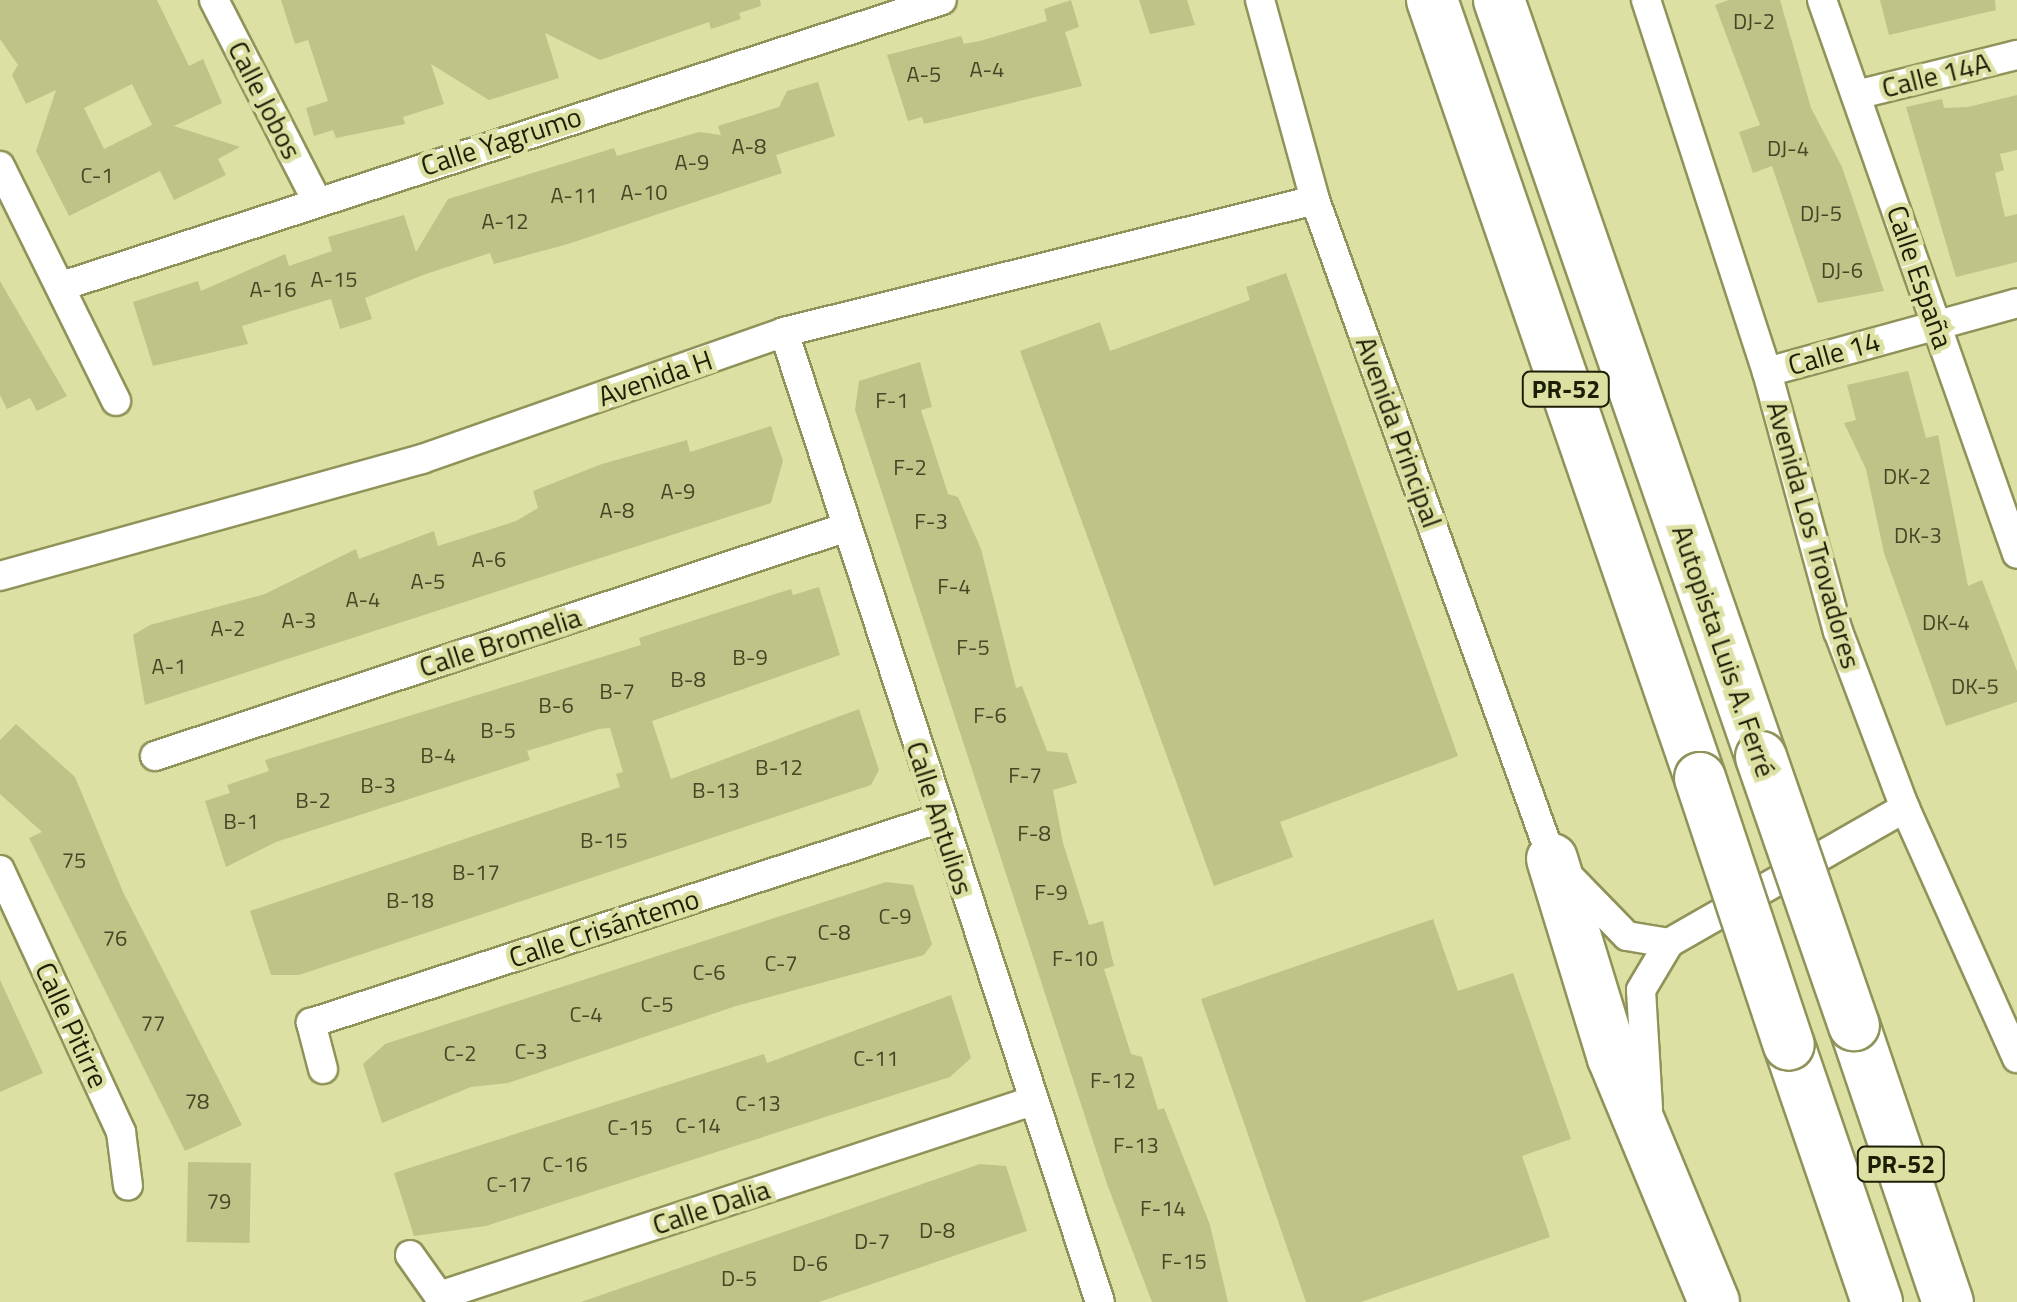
<!DOCTYPE html>
<meta charset="utf-8">
<style>
body{margin:0}
#map{position:relative;width:2017px;height:1302px;overflow:hidden;background:#dce0a2;font-family:"Titillium Web",sans-serif}
div>[style]{position:absolute}
.building>*{inset:0;background:#bfc387;transform-origin:0 0}
.roads{filter:drop-shadow(2px 0 #909359) drop-shadow(-2px 0 #909359) drop-shadow(0 2px #909359) drop-shadow(0 -2px #909359)}
.minor>*{height:28px;margin:-14px;padding:0 14px;transform-origin:14px;border-radius:14px;background:#fff}
.motorway>*{height:50px;margin:-25px;padding:0 25px;transform-origin:25px;border-radius:25px;background:#fff}
.bridges{filter:drop-shadow(2px 0 #909359) drop-shadow(-2px 0 #909359) drop-shadow(0 2px #909359) drop-shadow(0 -2px #909359)}
.motorway-bridge>*{height:50px;margin:-25px;padding:0 25px;transform-origin:25px;border-radius:25px;background:#fff}
span{translate:-50% -50%;white-space:nowrap;text-align:center;line-height:1.15;-webkit-text-stroke:9px #dce0a2;paint-order:stroke}
.number-label{font-size:22px;color:#464726}
.number-label span{-webkit-text-stroke-width:0}
.shield-label span{padding:2px 8px;background:#dce0a2;border:2px solid;border-radius:8px;-webkit-text-stroke-width:0}
.shield-label{font-size:25px;color:#1d1e06;font-weight:700}
.street-label{font-size:28px;color:#1d1e06}
</style>
<div id="map">
<div class="building">
<i style="clip-path:polygon(evenodd,0 0,157px 0,189px 66px,203px 59px,222px 103px,174px 126px,240px 147px,218px 159px,226px 175px,174px 200px,160px 171px,69px 216px,36px 151px,56px 90px,26px 104px,12px 75px,18px 65px,0 39px,0 0,132px 84px,152px 125px,104px 149px,84px 108px,132px 84px)"></i>
<i style="clip-path:polygon(281px 0,760px 0,761px 6px,739px 13px,741px 19px,711px 29px,709px 22px,600px 60px,545px 33px,559px 78px,489px 100px,431px 64px,444px 104px,403px 117px,405px 124px,336px 138px,333px 130px,314px 136px,306px 108px,328px 101px,308px 40px,295px 44px)"></i>
<i style="clip-path:polygon(1071px 0,1079px 27px,1065px 32px,1082px 86px,924px 124px,922px 117px,908px 121px,887px 55px,961px 36px,964px 44px,980px 41px,1047px 21px,1044px 9px)"></i>
<i style="clip-path:polygon(1139px 0,1187px 0,1195px 25px,1150px 34px)"></i>
<i style="clip-path:polygon(1729px 0,1780px 0,1811px 108px,1842px 167px,1884px 291px,1818px 303px,1772px 166px,1753px 173px,1739px 132px,1760px 125px,1715px 5px)"></i>
<i style="clip-path:polygon(1880px 0,1995px 0,1996px 10px,1889px 35px)"></i>
<i style="clip-path:polygon(818px 82px,835px 136px,776px 155px,782px 173px,568px 244px,494px 264px,490px 253px,423px 275px,365px 298px,372px 319px,340px 329px,331px 299px,242px 326px,248px 344px,153px 366px,133px 302px,198px 281px,201px 291px,285px 254px,289px 266px,332px 251px,328px 237px,404px 215px,416px 252px,448px 199px,614px 148px,617px 156px,699px 132px,721px 135px,718px 126px,779px 107px,787px 91px)"></i>
<i style="clip-path:polygon(2017px 95px,2017px 150px,2000px 154px,2004px 170px,1995px 173px,2005px 217px,2017px 214px,2017px 262px,1956px 277px,1906px 107px,1942px 99px,1944px 108px,1968px 107px)"></i>
<i style="clip-path:polygon(1286px 273px,1458px 756px,1280px 822px,1293px 857px,1214px 886px,1020px 351px,1100px 322px,1110px 351px,1250px 300px,1246px 287px)"></i>
<i style="clip-path:polygon(0 281px,67px 396px,37px 411px,30px 398px,7px 409px,0 395px)"></i>
<i style="clip-path:polygon(920px 362px,932px 407px,921px 410px,948px 494px,958px 497px,981px 549px,1016px 688px,1022px 686px,1047px 751px,1067px 753px,1077px 783px,1053px 790px,1063px 843px,1089px 925px,1103px 921px,1114px 966px,1104px 969px,1131px 1054px,1142px 1057px,1158px 1110px,1164px 1108px,1210px 1225px,1228px 1302px,1152px 1302px,1107px 1184px,855px 410px,859px 381px)"></i>
<i style="clip-path:polygon(1908px 371px,1926px 438px,1938px 435px,1968px 586px,1982px 580px,2017px 671px,2017px 702px,1946px 726px,1884px 553px,1866px 469px,1844px 423px,1856px 420px,1847px 385px)"></i>
<i style="clip-path:polygon(771px 426px,783px 461px,771px 503px,145px 705px,133px 635px,150px 625px,265px 594px,356px 549px,359px 559px,434px 531px,438px 546px,516px 521px,538px 508px,533px 491px,602px 464px,687px 440px,690px 452px)"></i>
<i style="clip-path:polygon(819px 587px,840px 655px,652px 721px,671px 779px,859px 709px,879px 770px,871px 785px,299px 975px,271px 975px,250px 911px,620px 787px,616px 774px,623px 772px,610px 728px,599px 729px,527px 751px,530px 760px,276px 842px,226px 867px,205px 801px,230px 793px,227px 785px,269px 771px,265px 760px,641px 645px,639px 638px,791px 589px,793px 595px)"></i>
<i style="clip-path:polygon(16px 724px,75px 777px,123px 892px,242px 1125px,185px 1151px,29px 838px,42px 832px,0 794px,0 740px)"></i>
<i style="clip-path:polygon(886px 882px,913px 885px,932px 944px,924px 955px,736px 1006px,508px 1083px,471px 1087px,382px 1123px,363px 1064px,385px 1044px)"></i>
<i style="clip-path:polygon(1433px 919px,1458px 991px,1513px 973px,1571px 1139px,1522px 1156px,1550px 1237px,1361px 1302px,1306px 1302px,1201px 999px)"></i>
<i style="clip-path:polygon(0 980px,43px 1073px,0 1092px)"></i>
<i style="clip-path:polygon(951px 995px,971px 1058px,950px 1077px,486px 1226px,414px 1236px,394px 1173px,764px 1054px,767px 1063px)"></i>
<i style="left:188px;top:1162px;width:63px;height:80px;rotate:1deg"></i>
<i style="clip-path:polygon(980px 1164px,1006px 1166px,1027px 1231px,819px 1302px,581px 1302px)"></i>
</div>
<div class="roads">
<div class="minor">
<i style="left:214px;top:0;width:226px;rotate:62.9deg"></i>
<i style="left:1260px;top:0;width:207px;rotate:74.6deg"></i>
<i style="left:1315px;top:200px;width:700px;rotate:70.22deg"></i>
<i style="left:1552px;top:859px;width:107px;rotate:45.8deg"></i>
<i style="left:1627px;top:936px;width:43px;rotate:9.5deg"></i>
<i style="left:1646px;top:0;width:391px;rotate:72deg"></i>
<i style="left:1767px;top:372px;width:269px;rotate:74.7deg"></i>
<i style="left:1838px;top:631px;width:189px;rotate:69.3deg"></i>
<i style="left:1905px;top:808px;width:274px;rotate:65.9deg"></i>
<i style="left:1822px;top:0;width:587px;rotate:70.61deg"></i>
<i style="left:1856px;top:95px;width:166px;rotate:-14deg"></i>
<i style="left:0;top:166px;width:262px;rotate:63.7deg"></i>
<i style="left:62px;top:286px;width:925px;rotate:-18deg"></i>
<i style="left:784px;top:332px;width:1020px;rotate:71.96deg"></i>
<i style="left:1767px;top:372px;width:259px;rotate:-15.4deg"></i>
<i style="left:0;top:576px;width:438px;rotate:-15.5deg"></i>
<i style="left:422px;top:459px;width:384px;rotate:-19.3deg"></i>
<i style="left:784px;top:332px;width:547px;rotate:-13.96deg"></i>
<i style="left:155px;top:756px;width:726px;rotate:-18.31deg"></i>
<i style="left:0;top:870px;width:289px;rotate:65.2deg"></i>
<i style="left:121px;top:1132px;width:54px;rotate:82.6deg"></i>
<i style="left:323px;top:1069px;width:48px;rotate:-104.6deg"></i>
<i style="left:311px;top:1023px;width:663px;rotate:-18.02deg"></i>
<i style="left:1648px;top:1108px;width:118px;rotate:-93.4deg"></i>
<i style="left:1641px;top:990px;width:55px;rotate:-59.2deg"></i>
<i style="left:1669px;top:943px;width:272px;rotate:-29.8deg"></i>
<i style="left:410px;top:1255px;width:50px;rotate:54.7deg"></i>
<i style="left:439px;top:1296px;width:624px;rotate:-18.2deg"></i>
</div>
<div class="motorway">
<i style="left:1432px;top:0;width:823px;rotate:70.99deg"></i>
<i style="left:1499px;top:0;width:801px;rotate:70.91deg"></i>
<i style="left:1552px;top:859px;width:208px;rotate:73deg"></i>
<i style="left:1613px;top:1058px;width:264px;rotate:67.5deg"></i>
<i style="left:1854px;top:1025px;width:293px;rotate:71.3deg"></i>
<i style="left:1789px;top:1045px;width:272px;rotate:71.1deg"></i>
</div>
</div>
<div class="bridges">
<div class="motorway-bridge">
<i style="left:1761px;top:757px;width:284px;rotate:70.9deg"></i>
<i style="left:1700px;top:778px;width:281px;rotate:71.6deg"></i>
</div>
</div>
<div class="number-label">
<span style="left:1754px;top:22px">DJ-2</span>
<span style="left:987px;top:70px">A-4</span>
<span style="left:924px;top:75px">A-5</span>
<span style="left:749px;top:147px">A-8</span>
<span style="left:1788px;top:149px">DJ-4</span>
<span style="left:692px;top:163px">A-9</span>
<span style="left:97px;top:176px">C-1</span>
<span style="left:644px;top:193px">A-10</span>
<span style="left:574px;top:196px">A-11</span>
<span style="left:1821px;top:214px">DJ-5</span>
<span style="left:505px;top:222px">A-12</span>
<span style="left:1842px;top:271px">DJ-6</span>
<span style="left:334px;top:280px">A-15</span>
<span style="left:273px;top:290px">A-16</span>
<span style="left:892px;top:401px">F-1</span>
<span style="left:910px;top:468px">F-2</span>
<span style="left:1907px;top:477px">DK-2</span>
<span style="left:678px;top:492px">A-9</span>
<span style="left:617px;top:511px">A-8</span>
<span style="left:931px;top:522px">F-3</span>
<span style="left:1918px;top:536px">DK-3</span>
<span style="left:489px;top:560px">A-6</span>
<span style="left:428px;top:582px">A-5</span>
<span style="left:954px;top:587px">F-4</span>
<span style="left:363px;top:600px">A-4</span>
<span style="left:299px;top:621px">A-3</span>
<span style="left:1946px;top:623px">DK-4</span>
<span style="left:228px;top:629px">A-2</span>
<span style="left:973px;top:648px">F-5</span>
<span style="left:750px;top:658px">B-9</span>
<span style="left:169px;top:667px">A-1</span>
<span style="left:688px;top:680px">B-8</span>
<span style="left:1975px;top:687px">DK-5</span>
<span style="left:617px;top:692px">B-7</span>
<span style="left:556px;top:706px">B-6</span>
<span style="left:990px;top:716px">F-6</span>
<span style="left:498px;top:731px">B-5</span>
<span style="left:438px;top:756px">B-4</span>
<span style="left:779px;top:768px">B-12</span>
<span style="left:1025px;top:776px">F-7</span>
<span style="left:378px;top:786px">B-3</span>
<span style="left:716px;top:791px">B-13</span>
<span style="left:313px;top:801px">B-2</span>
<span style="left:241px;top:822px">B-1</span>
<span style="left:1034px;top:834px">F-8</span>
<span style="left:604px;top:841px">B-15</span>
<span style="left:74px;top:861px">75</span>
<span style="left:476px;top:873px">B-17</span>
<span style="left:1051px;top:893px">F-9</span>
<span style="left:410px;top:901px">B-18</span>
<span style="left:895px;top:917px">C-9</span>
<span style="left:834px;top:933px">C-8</span>
<span style="left:115px;top:939px">76</span>
<span style="left:1075px;top:959px">F-10</span>
<span style="left:781px;top:964px">C-7</span>
<span style="left:709px;top:973px">C-6</span>
<span style="left:657px;top:1005px">C-5</span>
<span style="left:586px;top:1015px">C-4</span>
<span style="left:153px;top:1024px">77</span>
<span style="left:531px;top:1052px">C-3</span>
<span style="left:460px;top:1054px">C-2</span>
<span style="left:876px;top:1059px">C-11</span>
<span style="left:1113px;top:1081px">F-12</span>
<span style="left:197px;top:1102px">78</span>
<span style="left:758px;top:1104px">C-13</span>
<span style="left:698px;top:1126px">C-14</span>
<span style="left:630px;top:1128px">C-15</span>
<span style="left:1136px;top:1146px">F-13</span>
<span style="left:565px;top:1165px">C-16</span>
<span style="left:509px;top:1185px">C-17</span>
<span style="left:219px;top:1202px">79</span>
<span style="left:1163px;top:1209px">F-14</span>
<span style="left:937px;top:1231px">D-8</span>
<span style="left:872px;top:1242px">D-7</span>
<span style="left:1184px;top:1262px">F-15</span>
<span style="left:810px;top:1264px">D-6</span>
<span style="left:739px;top:1279px">D-5</span>
</div>
<div class="shield-label">
<span style="left:1566px;top:389px">PR-52</span>
<span style="left:1901px;top:1164px">PR-52</span>
</div>
<div class="street-label">
<span style="left:1936px;top:75px;rotate:-14deg">Calle 14A</span>
<span style="left:265px;top:100px;rotate:63deg">Calle Jobos</span>
<span style="left:501px;top:141px;rotate:-18deg">Calle Yagrumo</span>
<span style="left:1920px;top:277px;rotate:71deg">Calle España</span>
<span style="left:1834px;top:353px;rotate:-16deg">Calle 14</span>
<span style="left:655px;top:378px;rotate:-19deg">Avenida H</span>
<span style="left:1399px;top:432px;rotate:70deg">Avenida Principal</span>
<span style="left:1814px;top:535px;rotate:74deg">Avenida Los Trovadores</span>
<span style="left:500px;top:642px;rotate:-18deg">Calle Bromelia</span>
<span style="left:1724px;top:651px;rotate:71deg">Autopista Luis A. Ferré</span>
<span style="left:940px;top:818px;rotate:72deg">Calle Antulios</span>
<span style="left:604px;top:928px;rotate:-18deg">Calle Crisántemo</span>
<span style="left:72px;top:1025px;rotate:65deg">Calle Pitirre</span>
<span style="left:711px;top:1207px;rotate:-18deg">Calle Dalia</span>
</div>
</div>
